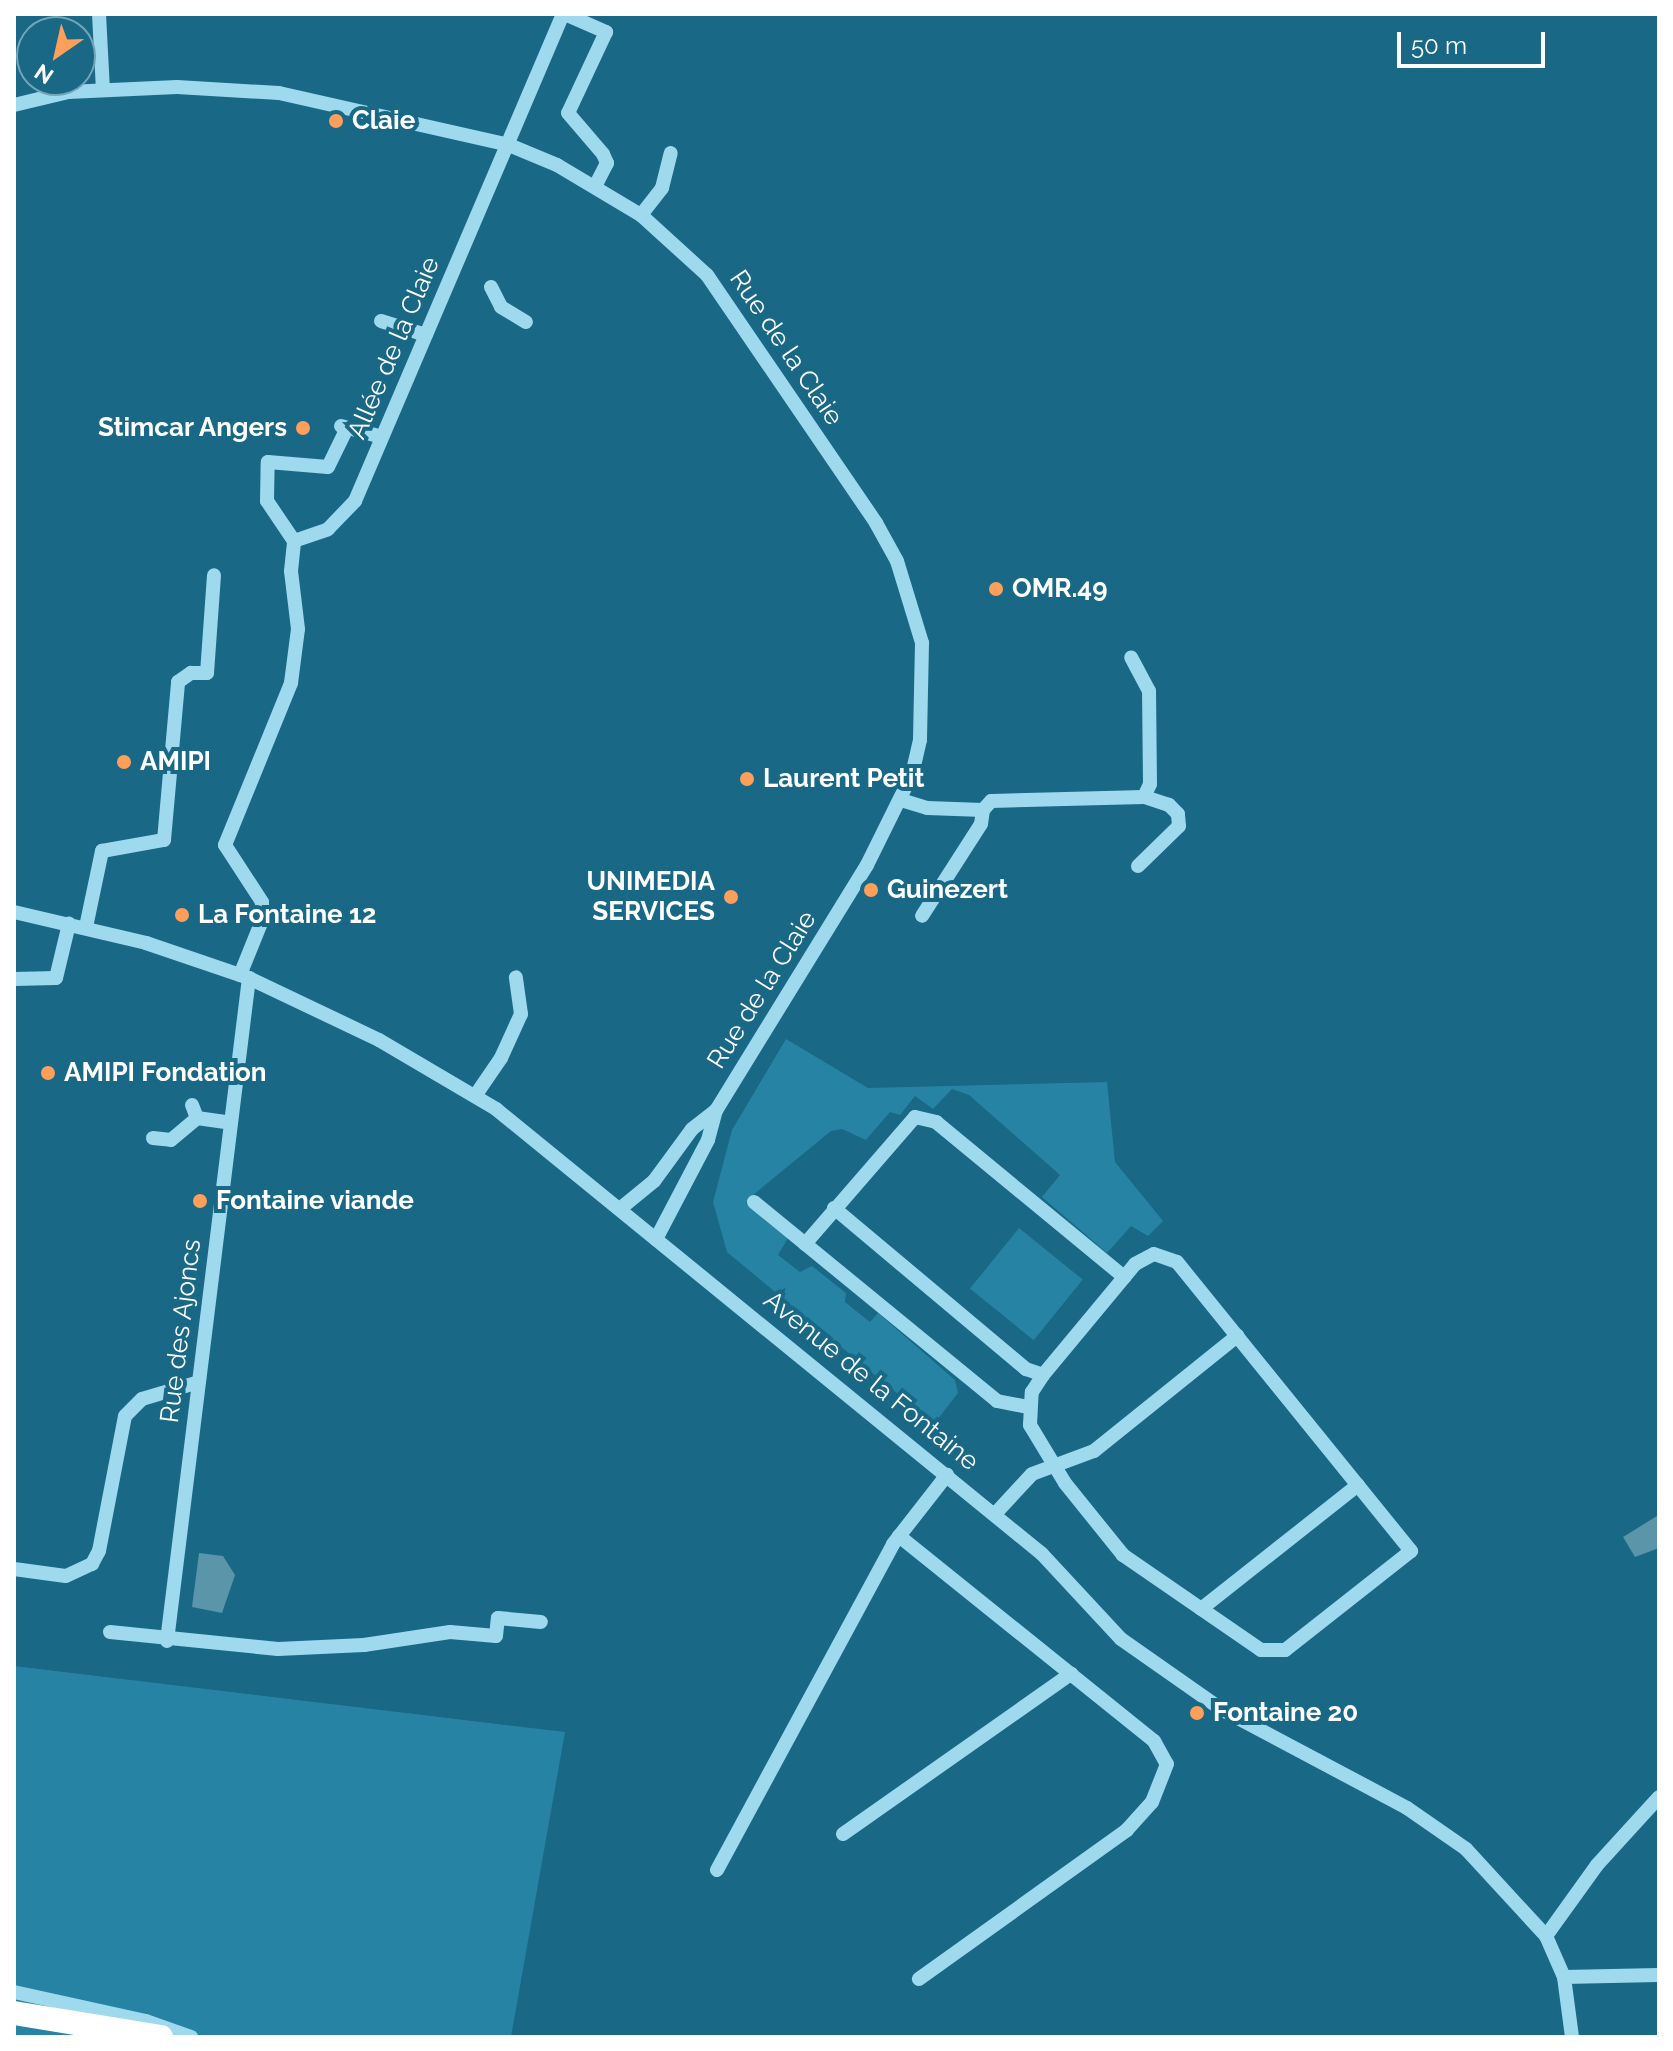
<!DOCTYPE html>
<meta charset="utf-8">
<style>
body{margin:0}
#map{position:relative;width:1673px;height:2051px;overflow:hidden;background:#186886;font-family:Raleway,sans-serif}
div>[style]{position:absolute}
.green>*{inset:0;background:#2783a3;transform-origin:0 0}
.water>*{inset:0;background:#5a95a9}
.minor>*{height:14px;margin:-7px;padding:0 7px;transform-origin:7px;border-radius:7px;background:#9ed9ed}
.highway>*{height:24px;margin:-12px;padding:0 12px;transform-origin:12px;border-radius:12px;background:#fff}
.dots>*{width:22px;height:22px;translate:-50% -50%;box-sizing:border-box;border:4px solid #186886;border-radius:50%}
span{translate:-50% -50%;white-space:nowrap;text-align:center;line-height:1.15;-webkit-text-stroke:8px #186886;paint-order:stroke}
.poi-label{font-size:26px;color:#fff;font-weight:700}
.left{translate:0 -50%;text-align:left}
.right{translate:-100% -50%;text-align:right}
.street-label{font-size:26px;color:#fff}
.frame{position:absolute;inset:0;border:16px solid #fff;pointer-events:none}
.north{position:absolute;left:16px;top:16px;width:80px;height:80px;box-sizing:border-box;background:#186886;border:2px solid #74a4b6;border-radius:50%;rotate:214deg;font-size:22px;font-weight:700;line-height:32px;text-align:center;color:#fff}
.north::after{content:'';display:block;margin:auto;width:28px;height:36px;background:#ff9f5a;clip-path:polygon(50% 0,100% 100%,50% 72%,0 100%)}
.scale{position:absolute;left:1397px;top:32px;width:148px;height:36px;box-sizing:border-box;border:4px solid #fff;border-top:0;padding-left:10px;font-size:24px;line-height:28px;white-space:nowrap;color:#fff;-webkit-text-stroke:6px #186886;paint-order:stroke}
</style>
<div id="map">
<div class="green">
<i style="clip-path:polygon(786px 1039px,868px 1088px,1107px 1082px,1115px 1162px,1163px 1221px,1148px 1236px,1131px 1226px,1107px 1253px,1042px 1197px,1060px 1175px,969px 1095px,952px 1089px,933px 1109px,915px 1096px,900px 1115px,890px 1112px,866px 1140px,842px 1129px,831px 1131px,753px 1195px,746px 1203px,788px 1238px,778px 1255px,800px 1272px,812px 1266px,846px 1293px,845px 1302px,870px 1322px,878px 1313px,955px 1380px,958px 1393px,934px 1424px,727px 1252px,713px 1202px,732px 1130px)"></i>
<i style="left:1019px;top:1228px;width:82px;height:78px;rotate:39deg"></i>
<i style="clip-path:polygon(14px 1666px,565px 1732px,511px 2037px,14px 2037px)"></i>
</div>
<div class="water">
<i style="clip-path:polygon(1657px 1516px,1659px 1548px,1635px 1557px,1623px 1537px)"></i>
<i style="clip-path:polygon(199px 1553px,223px 1556px,235px 1575px,222px 1613px,192px 1607px)"></i>
</div>
<div class="minor">
<i style="left:99px;top:14px;width:76px;rotate:87deg"></i>
<i style="left:565px;top:14px;width:45px;rotate:23.7deg"></i>
<i style="left:606px;top:32px;width:89px;rotate:115.1deg"></i>
<i style="left:568px;top:113px;width:54px;rotate:49.5deg"></i>
<i style="left:603px;top:154px;width:10px;rotate:66deg"></i>
<i style="left:607px;top:163px;width:25px;rotate:117deg"></i>
<i style="left:14px;top:105px;width:56px;rotate:-13.5deg"></i>
<i style="left:68px;top:92px;width:109px;rotate:-2.6deg"></i>
<i style="left:177px;top:87px;width:102px;rotate:3.4deg"></i>
<i style="left:279px;top:93px;width:236px;rotate:12.7deg"></i>
<i style="left:509px;top:145px;width:52px;rotate:22.6deg"></i>
<i style="left:557px;top:165px;width:98px;rotate:30.8deg"></i>
<i style="left:641px;top:215px;width:89px;rotate:42.3deg"></i>
<i style="left:707px;top:275px;width:300px;rotate:55.7deg"></i>
<i style="left:876px;top:523px;width:43px;rotate:61.1deg"></i>
<i style="left:897px;top:561px;width:86px;rotate:73deg"></i>
<i style="left:922px;top:643px;width:97px;rotate:91.2deg"></i>
<i style="left:920px;top:740px;width:35px;rotate:103deg"></i>
<i style="left:912px;top:774px;width:102px;rotate:116.3deg"></i>
<i style="left:867px;top:865px;width:288px;rotate:121.6deg"></i>
<i style="left:716px;top:1110px;width:31px;rotate:105deg"></i>
<i style="left:708px;top:1140px;width:112px;rotate:117.7deg"></i>
<i style="left:641px;top:215px;width:34px;rotate:-52deg"></i>
<i style="left:662px;top:188px;width:36px;rotate:-76deg"></i>
<i style="left:491px;top:287px;width:22px;rotate:63deg"></i>
<i style="left:501px;top:307px;width:29px;rotate:31deg"></i>
<i style="left:381px;top:321px;width:47px;rotate:17.3deg"></i>
<i style="left:341px;top:426px;width:42px;rotate:15deg"></i>
<i style="left:294px;top:541px;width:36px;rotate:-19deg"></i>
<i style="left:328px;top:529px;width:39px;rotate:-46deg"></i>
<i style="left:355px;top:501px;width:530px;rotate:-66.87deg"></i>
<i style="left:901px;top:800px;width:27px;rotate:17deg"></i>
<i style="left:927px;top:808px;width:56px;rotate:2deg"></i>
<i style="left:983px;top:810px;width:14px;rotate:98deg"></i>
<i style="left:981px;top:824px;width:109px;rotate:122.7deg"></i>
<i style="left:983px;top:810px;width:12px;rotate:-48deg"></i>
<i style="left:991px;top:801px;width:153px;rotate:-1.5deg"></i>
<i style="left:1144px;top:797px;width:14px;rotate:-65deg"></i>
<i style="left:1150px;top:784px;width:93px;rotate:-90.6deg"></i>
<i style="left:1149px;top:691px;width:38px;rotate:-118deg"></i>
<i style="left:1138px;top:866px;width:57px;rotate:-44.3deg"></i>
<i style="left:1179px;top:826px;width:12px;rotate:-95deg"></i>
<i style="left:1178px;top:814px;width:13px;rotate:-135deg"></i>
<i style="left:1169px;top:805px;width:26px;rotate:-162deg"></i>
<i style="left:14px;top:912px;width:136px;rotate:13.2deg"></i>
<i style="left:146px;top:943px;width:109px;rotate:18.8deg"></i>
<i style="left:249px;top:978px;width:144px;rotate:25.5deg"></i>
<i style="left:379px;top:1040px;width:136px;rotate:30.5deg"></i>
<i style="left:496px;top:1109px;width:704px;rotate:39.18deg"></i>
<i style="left:1042px;top:1554px;width:116px;rotate:47.1deg"></i>
<i style="left:1121px;top:1639px;width:122px;rotate:35deg"></i>
<i style="left:1221px;top:1709px;width:211px;rotate:28deg"></i>
<i style="left:1407px;top:1808px;width:72px;rotate:34.8deg"></i>
<i style="left:1466px;top:1849px;width:118px;rotate:47.4deg"></i>
<i style="left:1546px;top:1936px;width:45px;rotate:66.3deg"></i>
<i style="left:1564px;top:1977px;width:61px;rotate:82.4deg"></i>
<i style="left:86px;top:927px;width:78px;rotate:-78.1deg"></i>
<i style="left:102px;top:851px;width:63px;rotate:-10.1deg"></i>
<i style="left:164px;top:840px;width:159px;rotate:-84.9deg"></i>
<i style="left:178px;top:682px;width:16px;rotate:-35deg"></i>
<i style="left:191px;top:673px;width:16px"></i>
<i style="left:207px;top:673px;width:98px;rotate:-85.9deg"></i>
<i style="left:240px;top:975px;width:61px;rotate:-68deg"></i>
<i style="left:263px;top:918px;width:16px;rotate:-94deg"></i>
<i style="left:262px;top:902px;width:68px;rotate:-123deg"></i>
<i style="left:225px;top:845px;width:175px;rotate:-67.8deg"></i>
<i style="left:291px;top:683px;width:54px;rotate:-82.6deg"></i>
<i style="left:298px;top:629px;width:58px;rotate:-96.9deg"></i>
<i style="left:291px;top:571px;width:30px;rotate:-84deg"></i>
<i style="left:294px;top:541px;width:48px;rotate:-124deg"></i>
<i style="left:267px;top:501px;width:39px;rotate:-89deg"></i>
<i style="left:268px;top:462px;width:60px;rotate:4.8deg"></i>
<i style="left:328px;top:467px;width:43px;rotate:-64deg"></i>
<i style="left:14px;top:979px;width:42px;rotate:-1.4deg"></i>
<i style="left:56px;top:978px;width:56px;rotate:-76.5deg"></i>
<i style="left:475px;top:1096px;width:46px;rotate:-55.6deg"></i>
<i style="left:501px;top:1058px;width:48px;rotate:-65.6deg"></i>
<i style="left:521px;top:1014px;width:37px;rotate:-98deg"></i>
<i style="left:192px;top:1105px;width:14px;rotate:69deg"></i>
<i style="left:197px;top:1118px;width:34px;rotate:8deg"></i>
<i style="left:153px;top:1138px;width:18px;rotate:6deg"></i>
<i style="left:171px;top:1140px;width:34px;rotate:-40deg"></i>
<i style="left:754px;top:1202px;width:314px;rotate:39.3deg"></i>
<i style="left:997px;top:1401px;width:32px;rotate:11deg"></i>
<i style="left:621px;top:1208px;width:43px;rotate:-39.3deg"></i>
<i style="left:654px;top:1181px;width:64px;rotate:-53.8deg"></i>
<i style="left:692px;top:1129px;width:31px;rotate:-38deg"></i>
<i style="left:834px;top:1208px;width:251px;rotate:40deg"></i>
<i style="left:1026px;top:1369px;width:18px;rotate:19deg"></i>
<i style="left:805px;top:1244px;width:168px;rotate:-49.1deg"></i>
<i style="left:915px;top:1117px;width:22px;rotate:13deg"></i>
<i style="left:936px;top:1122px;width:244px;rotate:39.5deg"></i>
<i style="left:1154px;top:1254px;width:24px;rotate:19deg"></i>
<i style="left:1177px;top:1262px;width:372px;rotate:51deg"></i>
<i style="left:1411px;top:1551px;width:160px;rotate:141.8deg"></i>
<i style="left:1285px;top:1650px;width:24px;rotate:180deg"></i>
<i style="left:1261px;top:1650px;width:168px;rotate:-145.5deg"></i>
<i style="left:1123px;top:1555px;width:92px;rotate:-128.9deg"></i>
<i style="left:1065px;top:1483px;width:68px;rotate:-121.1deg"></i>
<i style="left:1030px;top:1425px;width:33px;rotate:-87deg"></i>
<i style="left:1032px;top:1392px;width:20px;rotate:-57deg"></i>
<i style="left:1043px;top:1375px;width:144px;rotate:-50.3deg"></i>
<i style="left:1135px;top:1264px;width:21px;rotate:-28deg"></i>
<i style="left:995px;top:1514px;width:54px;rotate:-47.2deg"></i>
<i style="left:1032px;top:1474px;width:66px;rotate:-20.4deg"></i>
<i style="left:1094px;top:1451px;width:184px;rotate:-38.8deg"></i>
<i style="left:899px;top:1536px;width:327px;rotate:38.8deg"></i>
<i style="left:1154px;top:1741px;width:26px;rotate:61deg"></i>
<i style="left:1167px;top:1764px;width:41px;rotate:111.5deg"></i>
<i style="left:1152px;top:1802px;width:38px;rotate:132deg"></i>
<i style="left:1127px;top:1830px;width:256px;rotate:144.4deg"></i>
<i style="left:14px;top:1569px;width:52px;rotate:7.7deg"></i>
<i style="left:66px;top:1576px;width:29px;rotate:-25deg"></i>
<i style="left:92px;top:1564px;width:15px;rotate:-62deg"></i>
<i style="left:99px;top:1551px;width:137px;rotate:-79.1deg"></i>
<i style="left:125px;top:1416px;width:24px;rotate:-45deg"></i>
<i style="left:142px;top:1399px;width:59px;rotate:-16.6deg"></i>
<i style="left:1201px;top:1609px;width:200px;rotate:-38.3deg"></i>
<i style="left:110px;top:1632px;width:169px;rotate:5.8deg"></i>
<i style="left:278px;top:1649px;width:86px;rotate:-2.7deg"></i>
<i style="left:364px;top:1645px;width:87px;rotate:-8.6deg"></i>
<i style="left:450px;top:1632px;width:46px;rotate:5deg"></i>
<i style="left:496px;top:1636px;width:18px;rotate:-84deg"></i>
<i style="left:498px;top:1618px;width:43px;rotate:5.3deg"></i>
<i style="left:167px;top:1641px;width:668px;rotate:-82.95deg"></i>
<i style="left:843px;top:1834px;width:279px;rotate:-35.1deg"></i>
<i style="left:717px;top:1870px;width:370px;rotate:-61.6deg"></i>
<i style="left:893px;top:1544px;width:88px;rotate:-52deg"></i>
<i style="left:1546px;top:1936px;width:87px;rotate:-54.3deg"></i>
<i style="left:1597px;top:1865px;width:92px;rotate:-47.6deg"></i>
<i style="left:1564px;top:1977px;width:95px;rotate:-1.2deg"></i>
<i style="left:14px;top:1992px;width:135px;rotate:12.4deg"></i>
<i style="left:146px;top:2021px;width:48px;rotate:19.6deg"></i>
</div>
<div class="highway">
<i style="left:14px;top:2013px;width:149px;rotate:9.3deg"></i>
</div>
<div class="dots">
<i style="left:336px;top:121px;background:#ff9f5a"></i>
<i style="left:303px;top:428px;background:#ff9f5a"></i>
<i style="left:996px;top:589px;background:#ff9f5a"></i>
<i style="left:124px;top:762px;background:#ff9f5a"></i>
<i style="left:747px;top:779px;background:#ff9f5a"></i>
<i style="left:871px;top:890px;background:#ff9f5a"></i>
<i style="left:731px;top:897px;background:#ff9f5a"></i>
<i style="left:182px;top:915px;background:#ff9f5a"></i>
<i style="left:48px;top:1073px;background:#ff9f5a"></i>
<i style="left:200px;top:1201px;background:#ff9f5a"></i>
<i style="left:1197px;top:1713px;background:#ff9f5a"></i>
</div>
<div class="poi-label">
<span class="left" style="left:352px;top:121px">Claie</span>
<span class="right" style="left:287px;top:428px">Stimcar Angers</span>
<span class="left" style="left:1012px;top:589px">OMR.49</span>
<span class="left" style="left:140px;top:762px">AMIPI</span>
<span class="left" style="left:763px;top:779px">Laurent Petit</span>
<span class="right" style="left:715px;top:897px">UNIMEDIA<br>SERVICES</span>
<span class="left" style="left:887px;top:890px">Guinezert</span>
<span class="left" style="left:198px;top:915px">La Fontaine 12</span>
<span class="left" style="left:64px;top:1073px">AMIPI Fondation</span>
<span class="left" style="left:216px;top:1201px">Fontaine viande</span>
<span class="left" style="left:1213px;top:1713px">Fontaine 20</span>
</div>
<div class="street-label">
<span style="left:394px;top:348px;rotate:-67deg">Allée de la Claie</span>
<span style="left:786px;top:348px;rotate:56deg">Rue de la Claie</span>
<span style="left:762px;top:990px;rotate:-58deg">Rue de la Claie</span>
<span style="left:181px;top:1331px;rotate:-83deg">Rue des Ajoncs</span>
<span style="left:871px;top:1381px;rotate:39deg">Avenue de la Fontaine</span>
</div>
<div class="frame"></div>
<div class="north">N</div>
<div class="scale">50 m</div>
</div>
